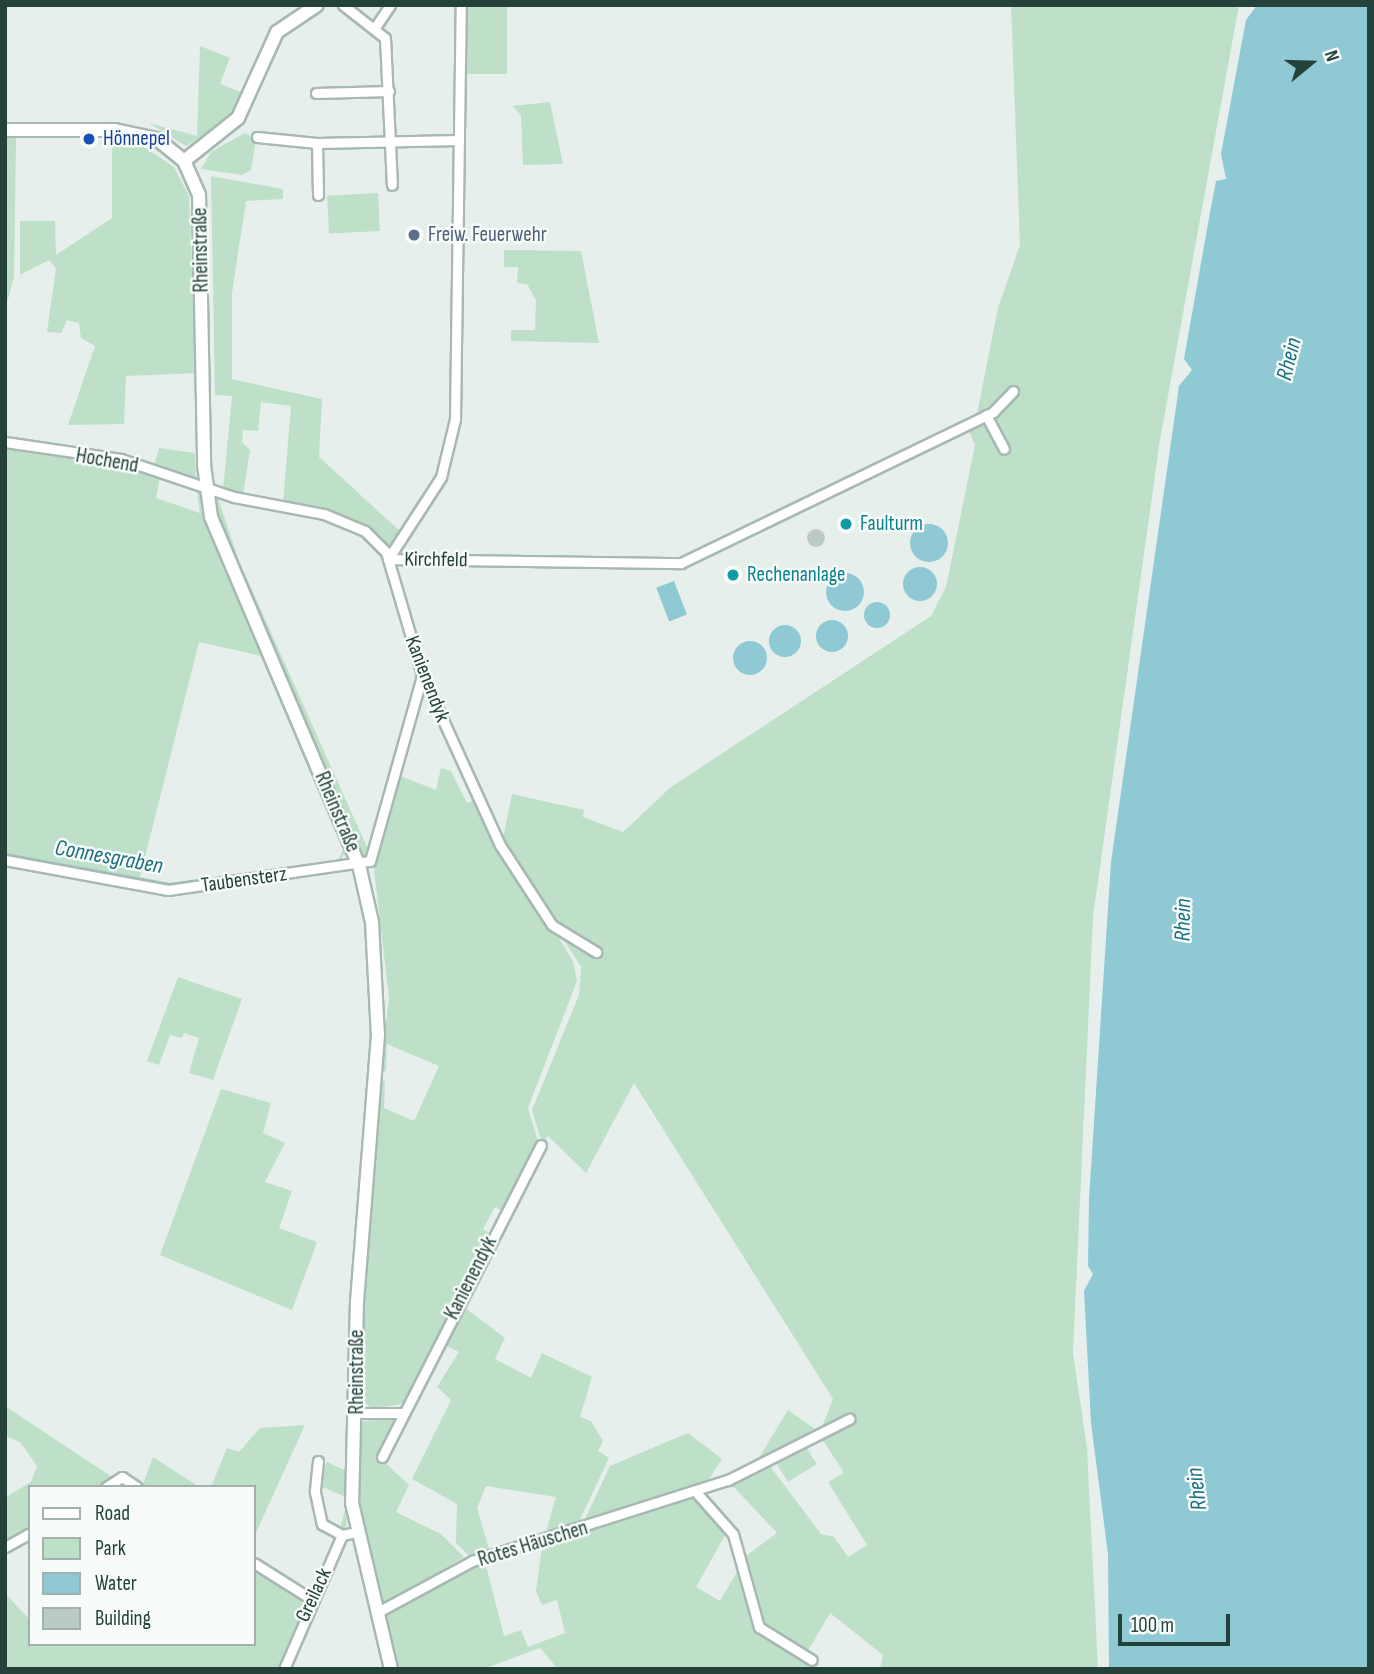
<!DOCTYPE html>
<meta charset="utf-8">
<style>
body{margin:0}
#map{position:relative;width:1374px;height:1674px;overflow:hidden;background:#e6efeb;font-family:"Sofia Sans Condensed",sans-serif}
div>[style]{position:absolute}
.green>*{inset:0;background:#bfe0c8;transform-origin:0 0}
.water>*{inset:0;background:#8ec9d4;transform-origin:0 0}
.round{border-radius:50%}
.stream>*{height:2.5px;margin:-1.25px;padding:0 1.25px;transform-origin:1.25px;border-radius:1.25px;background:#8ec9d4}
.building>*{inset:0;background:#bbcac4}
.roads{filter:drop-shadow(2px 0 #a8b8b2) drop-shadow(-2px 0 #a8b8b2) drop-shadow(0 2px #a8b8b2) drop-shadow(0 -2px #a8b8b2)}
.minor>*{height:9px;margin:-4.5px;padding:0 4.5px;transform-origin:4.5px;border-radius:4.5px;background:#fff}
.secondary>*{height:12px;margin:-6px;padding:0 6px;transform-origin:6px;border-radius:6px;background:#fff}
.dots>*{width:19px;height:19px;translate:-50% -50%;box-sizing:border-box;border:4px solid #f7fbf9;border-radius:50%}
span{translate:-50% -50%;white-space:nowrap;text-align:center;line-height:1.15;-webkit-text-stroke:5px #f7fbf9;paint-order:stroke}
.transit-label{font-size:21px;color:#164399}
.left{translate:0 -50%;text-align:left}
.service-label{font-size:21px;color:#4e5e75}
.street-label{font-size:21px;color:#24423a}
.culture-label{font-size:21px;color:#0d838f}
.water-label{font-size:23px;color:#1c6f80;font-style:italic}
.frame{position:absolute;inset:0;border:7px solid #24423a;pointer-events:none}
.legend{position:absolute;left:28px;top:1485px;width:228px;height:161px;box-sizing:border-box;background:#f7fbf9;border:2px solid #a3b1ad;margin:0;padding:9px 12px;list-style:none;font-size:21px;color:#24423a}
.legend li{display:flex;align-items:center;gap:14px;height:35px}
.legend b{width:35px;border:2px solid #a3b1ad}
.north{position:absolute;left:1276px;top:28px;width:70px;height:70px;-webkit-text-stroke:5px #f7fbf9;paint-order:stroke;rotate:71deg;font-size:19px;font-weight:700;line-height:28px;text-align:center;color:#24423a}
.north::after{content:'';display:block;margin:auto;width:24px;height:32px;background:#24423a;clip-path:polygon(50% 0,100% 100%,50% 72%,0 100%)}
.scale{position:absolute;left:1118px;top:1614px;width:112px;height:32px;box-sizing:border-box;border:4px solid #24423a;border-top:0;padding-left:9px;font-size:21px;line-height:24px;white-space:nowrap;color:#24423a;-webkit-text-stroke:5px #f7fbf9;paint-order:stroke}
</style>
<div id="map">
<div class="green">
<i style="left:465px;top:5px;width:42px;height:69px"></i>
<i style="clip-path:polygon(1011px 5px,1239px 5px,1160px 440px,1093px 917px,1073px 1353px,1087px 1448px,1098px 1669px,880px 1669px,883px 1655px,830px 1613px,806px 1654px,764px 1627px,743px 1558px,777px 1533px,730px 1483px,767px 1462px,821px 1534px,834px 1537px,848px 1557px,867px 1545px,828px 1482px,844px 1473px,819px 1434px,833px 1399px,634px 1083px,586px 1173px,548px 1136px,542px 1144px,532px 1110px,579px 995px,581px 967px,502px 843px,512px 794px,584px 810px,583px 817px,623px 832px,671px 787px,931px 616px,946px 587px,975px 445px,969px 431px,954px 438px,950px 428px,977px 414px,998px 308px,1020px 245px)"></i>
<i style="clip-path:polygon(200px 46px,230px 58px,220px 84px,246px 94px,222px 123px,186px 146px,149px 123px,197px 136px)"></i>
<i style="clip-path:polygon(550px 102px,563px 164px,523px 165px,521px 115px,512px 106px)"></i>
<i style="clip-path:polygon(245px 133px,256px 139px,251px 170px,242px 175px,201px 169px,211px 152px)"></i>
<i style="clip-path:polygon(5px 136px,16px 136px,14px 277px,5px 310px)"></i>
<i style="clip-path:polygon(141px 145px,174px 167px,189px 196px,197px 373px,126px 376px,124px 424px,68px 425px,95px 346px,81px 338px,79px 323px,67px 320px,61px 333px,47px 332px,56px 268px,49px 260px,20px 275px,20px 221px,55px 221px,56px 255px,112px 218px,112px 147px)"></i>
<i style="clip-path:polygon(211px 176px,283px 189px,283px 199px,246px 201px,232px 293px,232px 379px,322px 399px,319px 457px,402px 533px,389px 550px,369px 526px,283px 502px,291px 406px,261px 402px,258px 431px,243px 430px,242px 442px,250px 450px,243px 494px,223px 490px,232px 396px,215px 395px)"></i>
<i style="left:378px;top:193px;width:38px;height:51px;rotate:87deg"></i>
<i style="clip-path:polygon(504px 250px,581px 251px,599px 343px,511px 341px,511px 330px,535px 330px,536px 300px,527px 284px,517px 283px,518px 267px,504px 267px)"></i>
<i style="clip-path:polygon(evenodd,5px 445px,121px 463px,160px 477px,156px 498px,200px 513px,197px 490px,202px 493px,218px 552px,347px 849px,338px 864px,170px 886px,5px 856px,5px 445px,199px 642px,261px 656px,344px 848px,338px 860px,170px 883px,140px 877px,199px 642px)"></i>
<i style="clip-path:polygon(159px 448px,195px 453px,196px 481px,154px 466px)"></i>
<i style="clip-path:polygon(213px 498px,218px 498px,239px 561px,371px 856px,362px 859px,231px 565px)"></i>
<i style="clip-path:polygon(441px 768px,451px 771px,467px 803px,474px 800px,573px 961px,577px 981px,528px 1108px,539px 1145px,503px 1211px,495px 1207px,488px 1220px,483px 1229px,491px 1234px,411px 1395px,401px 1404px,372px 1409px,362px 1400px,361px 1310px,380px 1083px,385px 1081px,384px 1108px,414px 1121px,439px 1066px,387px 1044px,386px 1072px,380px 1068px,389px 998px,374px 869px,398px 775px,436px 790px)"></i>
<i style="clip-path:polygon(178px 977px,242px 999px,213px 1080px,189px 1073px,199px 1038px,184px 1033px,182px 1038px,170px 1035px,159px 1065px,147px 1061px)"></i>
<i style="clip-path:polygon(221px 1089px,271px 1103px,263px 1133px,285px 1143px,265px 1182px,292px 1191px,279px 1228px,317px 1242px,292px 1310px,160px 1255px)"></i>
<i style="clip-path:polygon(460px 1304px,505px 1338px,495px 1359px,531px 1378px,542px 1353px,592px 1377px,580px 1417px,591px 1421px,603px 1441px,598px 1451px,609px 1458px,576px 1528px,544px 1539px,556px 1497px,486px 1486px,477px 1508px,490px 1552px,472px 1559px,456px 1543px,457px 1504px,412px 1479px,451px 1400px,437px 1387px,459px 1352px,441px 1343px)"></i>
<i style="clip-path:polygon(5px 1406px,115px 1479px,101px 1487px,30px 1487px,30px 1528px,5px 1543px,5px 1498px,31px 1482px,37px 1466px,20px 1442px,5px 1436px)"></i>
<i style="clip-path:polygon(788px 1410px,815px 1429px,759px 1458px)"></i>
<i style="clip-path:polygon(393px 1416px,398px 1422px,380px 1458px,409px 1485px,396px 1512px,441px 1534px,464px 1557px,384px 1604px,377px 1603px,356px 1505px,361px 1422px)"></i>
<i style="clip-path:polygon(305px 1425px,260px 1524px,254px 1537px,254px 1487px,211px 1487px,227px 1448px,239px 1452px,260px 1428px)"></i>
<i style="clip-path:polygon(688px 1433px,722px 1459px,706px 1484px,584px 1521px,610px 1466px)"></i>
<i style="left:803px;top:1442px;width:26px;height:34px;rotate:58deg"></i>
<i style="clip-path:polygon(153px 1457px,195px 1484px,200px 1487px,142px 1487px)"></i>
<i style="clip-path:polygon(327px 1462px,350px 1473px,346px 1528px,340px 1529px,348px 1498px,318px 1485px)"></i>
<i style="clip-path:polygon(695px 1495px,727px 1532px,696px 1587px,720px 1601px,740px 1567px,756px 1626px,815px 1669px,558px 1669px,540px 1648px,483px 1669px,398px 1669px,382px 1619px,387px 1611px,485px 1562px,504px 1636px,521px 1630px,528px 1647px,565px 1633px,557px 1600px,542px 1605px,536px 1591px,542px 1547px)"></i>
<i style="clip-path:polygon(254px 1565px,307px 1600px,281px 1669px,5px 1669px,5px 1593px,30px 1620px,30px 1644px,254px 1644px)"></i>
</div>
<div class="water">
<i style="clip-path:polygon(1257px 5px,1369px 5px,1369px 1669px,1109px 1669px,1108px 1554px,1091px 1423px,1084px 1291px,1093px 1274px,1088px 1266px,1089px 1199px,1111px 862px,1179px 386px,1192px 370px,1184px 359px,1209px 218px,1216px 181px,1226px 179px,1221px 154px,1246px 20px)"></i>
<i class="round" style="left:910px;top:524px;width:38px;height:38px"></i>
<i class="round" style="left:903px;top:567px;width:34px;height:34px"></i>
<i class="round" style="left:826px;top:573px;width:38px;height:38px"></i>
<i style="left:674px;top:581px;width:36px;height:19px;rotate:69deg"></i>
<i class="round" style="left:864px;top:602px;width:26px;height:26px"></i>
<i class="round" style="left:816px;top:620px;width:32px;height:32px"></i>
<i class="round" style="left:769px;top:625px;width:32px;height:32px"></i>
<i class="round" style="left:733px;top:641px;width:34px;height:34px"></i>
</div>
<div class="stream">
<i style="left:5px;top:854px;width:167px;rotate:10.4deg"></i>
<i style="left:169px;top:884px;width:92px;rotate:-7.5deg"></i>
</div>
<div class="building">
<i class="round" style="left:837px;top:515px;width:18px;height:18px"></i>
<i class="round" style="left:807px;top:529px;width:18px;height:18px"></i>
</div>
<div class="roads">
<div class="minor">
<i style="left:343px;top:5px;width:53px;rotate:38.2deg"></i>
<i style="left:385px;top:38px;width:147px;rotate:87.3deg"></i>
<i style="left:376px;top:26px;width:25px;rotate:-56deg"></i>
<i style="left:316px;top:93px;width:73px;rotate:-1.6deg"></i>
<i style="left:257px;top:137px;width:60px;rotate:5.7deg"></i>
<i style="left:318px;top:195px;width:52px;rotate:-91.1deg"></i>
<i style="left:317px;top:143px;width:142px;rotate:-1.2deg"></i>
<i style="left:986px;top:415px;width:38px;rotate:62deg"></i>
<i style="left:5px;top:442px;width:117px;rotate:8.3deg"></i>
<i style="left:121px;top:459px;width:119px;rotate:18.6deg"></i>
<i style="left:234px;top:497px;width:92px;rotate:10.7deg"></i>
<i style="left:324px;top:514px;width:44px;rotate:22.5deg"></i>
<i style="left:365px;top:531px;width:30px;rotate:45deg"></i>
<i style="left:386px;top:552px;width:127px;rotate:73.6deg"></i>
<i style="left:422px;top:674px;width:188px;rotate:65.5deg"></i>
<i style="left:500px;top:845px;width:95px;rotate:57deg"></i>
<i style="left:552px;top:925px;width:52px;rotate:31.5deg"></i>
<i style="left:388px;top:559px;width:293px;rotate:0.8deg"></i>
<i style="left:681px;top:563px;width:347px;rotate:-25.8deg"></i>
<i style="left:993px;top:412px;width:29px;rotate:-46deg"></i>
<i style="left:388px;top:559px;width:98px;rotate:-57.1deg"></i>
<i style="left:441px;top:477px;width:60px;rotate:-76.4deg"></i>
<i style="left:455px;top:419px;width:414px;rotate:-89.2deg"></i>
<i style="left:5px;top:860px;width:166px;rotate:10.4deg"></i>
<i style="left:168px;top:890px;width:204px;rotate:-8.2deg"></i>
<i style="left:370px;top:861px;width:192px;rotate:-74.3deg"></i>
<i style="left:358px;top:1413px;width:46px"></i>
<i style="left:382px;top:1457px;width:350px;rotate:-63deg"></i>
<i style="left:318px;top:1461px;width:31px;rotate:96deg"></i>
<i style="left:315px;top:1492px;width:33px;rotate:78deg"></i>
<i style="left:322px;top:1524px;width:23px;rotate:29deg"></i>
<i style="left:106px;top:1487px;width:19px;rotate:-32deg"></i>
<i style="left:122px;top:1477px;width:18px;rotate:34deg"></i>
<i style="left:695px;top:1491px;width:57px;rotate:48.5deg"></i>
<i style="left:733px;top:1534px;width:97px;rotate:74.4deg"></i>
<i style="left:759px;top:1627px;width:62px;rotate:31.9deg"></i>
<i style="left:5px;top:1547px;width:29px;rotate:-29deg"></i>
<i style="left:254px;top:1563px;width:67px;rotate:32.3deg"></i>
<i style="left:376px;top:1613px;width:109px;rotate:-28.4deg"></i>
<i style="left:472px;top:1561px;width:269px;rotate:-17.6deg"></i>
<i style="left:728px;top:1480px;width:136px;rotate:-26.8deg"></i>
<i style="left:284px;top:1669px;width:146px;rotate:-66.6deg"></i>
<i style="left:342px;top:1535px;width:14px;rotate:-12deg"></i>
</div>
<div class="secondary">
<i style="left:5px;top:130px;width:110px"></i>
<i style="left:115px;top:130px;width:43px;rotate:12.1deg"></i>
<i style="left:157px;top:139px;width:35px;rotate:39deg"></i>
<i style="left:184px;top:161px;width:37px;rotate:66deg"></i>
<i style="left:199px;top:195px;width:270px;rotate:88.9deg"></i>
<i style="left:204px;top:465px;width:52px;rotate:82.3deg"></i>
<i style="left:211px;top:517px;width:378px;rotate:67deg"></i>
<i style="left:359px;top:865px;width:58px;rotate:77.2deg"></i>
<i style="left:372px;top:922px;width:113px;rotate:87deg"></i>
<i style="left:378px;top:1035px;width:267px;rotate:94.5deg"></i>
<i style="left:357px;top:1301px;width:202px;rotate:91.4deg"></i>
<i style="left:352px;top:1503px;width:171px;rotate:76.8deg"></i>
<i style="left:184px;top:161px;width:69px;rotate:-38.5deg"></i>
<i style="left:238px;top:118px;width:94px;rotate:-65.6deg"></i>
<i style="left:277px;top:32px;width:48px;rotate:-34deg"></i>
</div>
</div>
<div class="dots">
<i style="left:89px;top:139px;background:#1a4fb4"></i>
<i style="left:414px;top:235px;background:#5c6f8a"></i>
<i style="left:846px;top:524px;background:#0f9aa8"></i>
<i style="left:733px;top:575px;background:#0f9aa8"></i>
</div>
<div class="transit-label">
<span class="left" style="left:103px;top:139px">Hönnepel</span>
</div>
<div class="service-label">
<span class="left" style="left:428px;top:235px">Freiw. Feuerwehr</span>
</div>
<div class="street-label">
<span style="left:201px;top:250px;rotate:-91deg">Rheinstraße</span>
<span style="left:107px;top:461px;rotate:10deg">Hochend</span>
<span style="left:436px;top:560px;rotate:1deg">Kirchfeld</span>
<span style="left:427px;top:679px;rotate:69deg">Kanienendyk</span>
<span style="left:337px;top:812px;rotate:67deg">Rheinstraße</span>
<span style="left:244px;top:880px;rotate:-8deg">Taubensterz</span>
<span style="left:471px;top:1278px;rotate:-63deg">Kanienendyk</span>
<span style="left:357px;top:1372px;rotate:-90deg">Rheinstraße</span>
<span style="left:533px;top:1544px;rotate:-17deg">Rotes Häuschen</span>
<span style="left:314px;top:1595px;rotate:-65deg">Greilack</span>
</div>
<div class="culture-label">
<span class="left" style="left:860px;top:524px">Faulturm</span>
<span class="left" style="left:747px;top:575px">Rechenanlage</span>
</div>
<div class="water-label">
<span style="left:1289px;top:359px;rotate:-76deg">Rhein</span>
<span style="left:109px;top:857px;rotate:10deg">Connesgraben</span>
<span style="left:1183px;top:920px;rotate:-89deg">Rhein</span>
<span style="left:1197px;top:1489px;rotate:-97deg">Rhein</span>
</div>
<div class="frame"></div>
<ul class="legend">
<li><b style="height:9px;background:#fff"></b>Road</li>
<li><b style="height:19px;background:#bfe0c8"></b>Park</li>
<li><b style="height:19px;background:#8ec9d4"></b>Water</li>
<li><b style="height:19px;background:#bbcac4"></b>Building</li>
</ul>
<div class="north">N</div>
<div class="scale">100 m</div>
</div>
